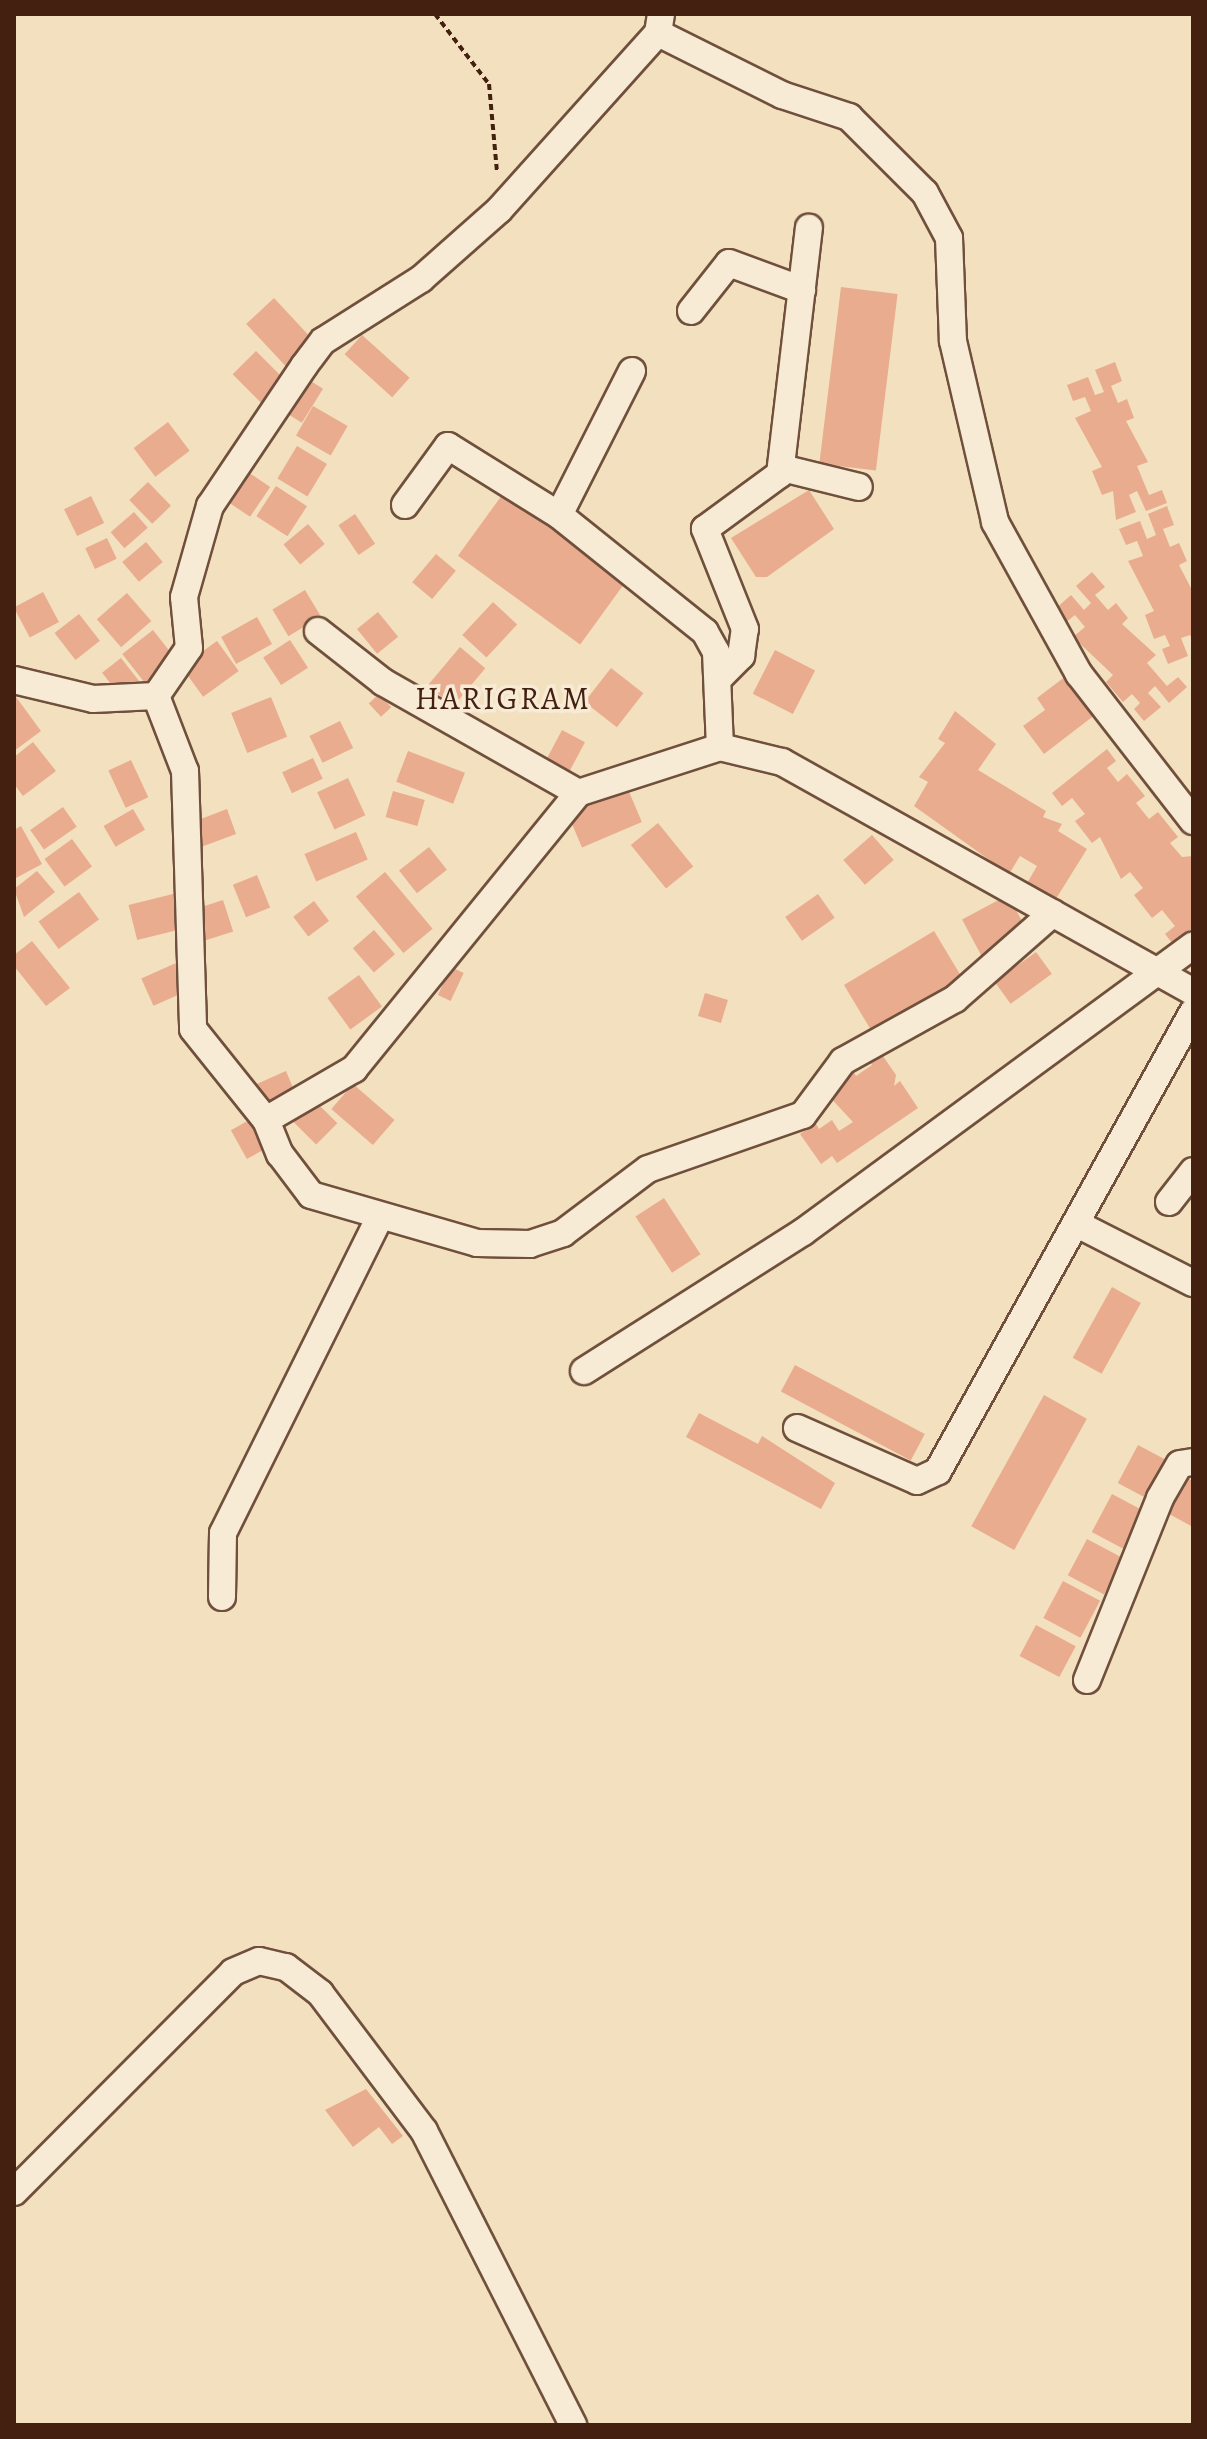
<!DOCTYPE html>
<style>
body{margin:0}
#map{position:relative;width:1207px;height:2439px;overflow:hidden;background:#f2e0bf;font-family:Alegreya,serif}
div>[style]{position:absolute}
.building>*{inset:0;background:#e9ac8f;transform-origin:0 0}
.path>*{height:4px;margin-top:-2px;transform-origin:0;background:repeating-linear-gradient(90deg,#442011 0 6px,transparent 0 10px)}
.roads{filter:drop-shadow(2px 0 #70503c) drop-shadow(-2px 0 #70503c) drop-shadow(0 2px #70503c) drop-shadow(0 -2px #70503c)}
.minor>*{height:26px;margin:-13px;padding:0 13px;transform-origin:13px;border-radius:13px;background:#f7ebd5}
span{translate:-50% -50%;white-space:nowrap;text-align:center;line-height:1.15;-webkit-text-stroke:7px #f7ebd5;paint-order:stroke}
.quarter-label{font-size:32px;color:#442011;letter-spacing:2px}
.frame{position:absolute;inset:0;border:16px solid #442011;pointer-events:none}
</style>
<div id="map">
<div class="building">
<i style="left:841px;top:287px;width:57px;height:178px;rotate:7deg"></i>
<i style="left:274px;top:298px;width:59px;height:38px;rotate:47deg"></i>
<i style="left:362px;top:335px;width:64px;height:26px;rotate:42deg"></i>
<i style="left:256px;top:351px;width:41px;height:33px;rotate:45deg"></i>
<i style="clip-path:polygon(1115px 362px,1122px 381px,1111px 386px,1118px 403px,1127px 399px,1134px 418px,1126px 421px,1148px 462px,1137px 466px,1149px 495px,1162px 490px,1167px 503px,1146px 511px,1137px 491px,1129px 495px,1136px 512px,1116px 520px,1113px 491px,1102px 495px,1092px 471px,1102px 467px,1075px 418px,1091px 411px,1085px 397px,1073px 401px,1067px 385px,1088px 377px,1095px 395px,1104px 392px,1095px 370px)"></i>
<i style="left:301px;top:375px;width:26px;height:40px;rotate:32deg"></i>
<i style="left:313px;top:406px;width:40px;height:34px;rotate:30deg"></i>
<i style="left:168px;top:422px;width:36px;height:43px;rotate:53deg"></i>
<i style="left:297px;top:446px;width:35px;height:38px;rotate:31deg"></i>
<i style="left:242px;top:468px;width:34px;height:36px;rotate:34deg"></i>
<i style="left:148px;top:482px;width:33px;height:26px;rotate:46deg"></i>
<i style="left:276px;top:486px;width:37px;height:36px;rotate:33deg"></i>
<i style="clip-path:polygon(809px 490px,834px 529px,767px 577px,756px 577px,731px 538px)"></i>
<i style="left:505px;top:491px;width:151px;height:80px;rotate:36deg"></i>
<i style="left:91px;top:496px;width:30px;height:30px;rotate:64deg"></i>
<i style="clip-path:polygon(1167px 506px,1174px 525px,1163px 529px,1170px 547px,1179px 543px,1187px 561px,1179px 565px,1193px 592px,1193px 642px,1190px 635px,1181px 638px,1188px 656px,1168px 664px,1162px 649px,1170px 646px,1165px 635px,1154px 639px,1145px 615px,1154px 611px,1128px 561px,1143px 556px,1137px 541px,1126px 545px,1119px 529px,1140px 521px,1147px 539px,1156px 535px,1148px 514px)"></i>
<i style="left:134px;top:512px;width:21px;height:31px;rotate:49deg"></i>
<i style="left:355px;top:514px;width:36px;height:20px;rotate:56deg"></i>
<i style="left:308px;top:524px;width:26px;height:32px;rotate:50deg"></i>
<i style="left:107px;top:538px;width:23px;height:24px;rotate:65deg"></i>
<i style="left:146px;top:542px;width:26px;height:31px;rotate:50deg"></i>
<i style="left:436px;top:554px;width:26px;height:37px;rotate:40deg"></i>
<i style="clip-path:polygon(1092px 572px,1105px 587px,1095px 595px,1108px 610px,1116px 603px,1128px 618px,1122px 624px,1156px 655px,1147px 663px,1167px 686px,1178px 677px,1187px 687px,1169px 703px,1155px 686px,1148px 693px,1161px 707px,1144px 721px,1134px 709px,1140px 703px,1132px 694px,1123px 702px,1106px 682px,1113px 675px,1073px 637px,1085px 627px,1075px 615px,1065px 623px,1054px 610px,1071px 595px,1084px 610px,1091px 603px,1076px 586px)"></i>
<i style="left:305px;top:590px;width:31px;height:38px;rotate:59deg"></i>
<i style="left:43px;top:592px;width:34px;height:33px;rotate:62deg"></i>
<i style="left:127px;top:593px;width:37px;height:40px;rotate:49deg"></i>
<i style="left:493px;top:602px;width:33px;height:45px;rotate:43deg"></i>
<i style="left:378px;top:612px;width:32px;height:27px;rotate:51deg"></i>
<i style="left:79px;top:614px;width:34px;height:31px;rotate:52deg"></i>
<i style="left:257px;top:617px;width:31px;height:41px;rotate:61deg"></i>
<i style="left:153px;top:630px;width:41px;height:39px;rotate:52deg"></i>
<i style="left:290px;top:640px;width:33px;height:32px;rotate:57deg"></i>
<i style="left:217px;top:641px;width:37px;height:44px;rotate:54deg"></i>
<i style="left:460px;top:647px;width:33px;height:50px;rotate:40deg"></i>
<i style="left:775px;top:650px;width:45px;height:49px;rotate:27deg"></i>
<i style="left:121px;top:658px;width:29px;height:24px;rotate:52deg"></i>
<i style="left:611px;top:668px;width:41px;height:43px;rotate:38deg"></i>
<i style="clip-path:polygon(1066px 676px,1096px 714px,1044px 754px,1023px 726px,1045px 710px,1037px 698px)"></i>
<i style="left:379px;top:694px;width:18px;height:14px;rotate:47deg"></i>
<i style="clip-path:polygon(16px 697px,41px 731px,14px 751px,14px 699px)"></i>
<i style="left:271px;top:697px;width:43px;height:43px;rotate:68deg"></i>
<i style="clip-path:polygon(955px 711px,996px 744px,978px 770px,1046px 811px,1043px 817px,1062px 824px,1058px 831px,1087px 849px,1054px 902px,1026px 885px,1037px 866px,1020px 856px,1009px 874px,914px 806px,928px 782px,919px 777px,945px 743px,938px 739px)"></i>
<i style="left:340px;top:721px;width:30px;height:34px;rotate:64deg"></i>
<i style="left:562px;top:730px;width:26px;height:37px;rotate:28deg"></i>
<i style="clip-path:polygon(33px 742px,56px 771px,23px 796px,14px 784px,14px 757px)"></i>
<i style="clip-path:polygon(1107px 749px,1116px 761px,1107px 768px,1118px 782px,1127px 774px,1145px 796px,1136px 803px,1149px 819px,1158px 812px,1178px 837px,1170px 843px,1182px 857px,1193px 856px,1193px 928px,1173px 944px,1165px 934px,1175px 926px,1162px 910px,1152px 918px,1134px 895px,1143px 888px,1130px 872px,1121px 879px,1100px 837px,1092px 843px,1075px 821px,1085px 814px,1072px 798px,1062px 806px,1052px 793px)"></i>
<i style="left:408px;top:751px;width:61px;height:33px;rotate:21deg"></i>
<i style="left:313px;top:758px;width:23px;height:34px;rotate:65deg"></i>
<i style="left:131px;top:760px;width:41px;height:25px;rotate:65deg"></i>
<i style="left:348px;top:778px;width:41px;height:34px;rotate:65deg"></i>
<i style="left:627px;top:787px;width:38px;height:65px;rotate:67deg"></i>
<i style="left:393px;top:791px;width:33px;height:27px;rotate:16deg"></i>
<i style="left:63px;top:807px;width:24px;height:40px;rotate:55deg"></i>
<i style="left:133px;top:809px;width:24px;height:34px;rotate:60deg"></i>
<i style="clip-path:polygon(227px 809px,236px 834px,193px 850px,193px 822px)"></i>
<i style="left:658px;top:823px;width:56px;height:35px;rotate:51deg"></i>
<i style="clip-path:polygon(21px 826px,42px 864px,16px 878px,14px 830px)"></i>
<i style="left:356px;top:832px;width:30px;height:56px;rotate:67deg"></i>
<i style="left:872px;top:835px;width:33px;height:38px;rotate:49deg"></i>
<i style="left:72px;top:839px;width:34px;height:34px;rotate:54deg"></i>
<i style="left:429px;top:847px;width:29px;height:38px;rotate:52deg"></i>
<i style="clip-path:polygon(37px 871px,55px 892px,24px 917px,14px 889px)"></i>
<i style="left:385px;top:872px;width:74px;height:38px;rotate:50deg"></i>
<i style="left:257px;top:875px;width:35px;height:26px;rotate:68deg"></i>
<i style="left:79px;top:892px;width:34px;height:50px;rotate:54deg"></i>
<i style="left:177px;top:893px;width:36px;height:50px;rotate:76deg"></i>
<i style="left:818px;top:894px;width:29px;height:40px;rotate:55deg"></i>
<i style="left:1008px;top:895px;width:44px;height:52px;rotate:62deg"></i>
<i style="left:223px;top:900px;width:33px;height:33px;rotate:72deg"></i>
<i style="left:314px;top:901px;width:25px;height:26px;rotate:53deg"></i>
<i style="left:374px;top:930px;width:32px;height:28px;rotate:49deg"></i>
<i style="left:934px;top:931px;width:65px;height:105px;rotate:59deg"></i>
<i style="clip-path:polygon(32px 941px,70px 988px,46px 1006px,14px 966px,14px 955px)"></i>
<i style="left:1036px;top:952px;width:27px;height:51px;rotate:54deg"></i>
<i style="left:176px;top:963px;width:30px;height:38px;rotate:66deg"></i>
<i style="left:451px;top:967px;width:14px;height:31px;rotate:25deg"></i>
<i style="left:359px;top:975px;width:39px;height:39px;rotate:54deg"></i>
<i style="left:705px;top:993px;width:24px;height:24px;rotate:17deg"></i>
<i style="clip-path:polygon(876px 1046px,896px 1075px,894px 1086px,900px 1081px,918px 1108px,837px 1163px,832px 1156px,821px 1164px,800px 1134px,816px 1124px,819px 1129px,832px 1120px,839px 1131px,853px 1122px,826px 1093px,852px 1069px,856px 1076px,872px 1065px,864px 1054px)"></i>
<i style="clip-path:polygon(286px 1071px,296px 1095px,261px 1108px,248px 1088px)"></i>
<i style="left:353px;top:1084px;width:55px;height:33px;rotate:41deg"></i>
<i style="left:314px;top:1100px;width:33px;height:30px;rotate:45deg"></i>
<i style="left:251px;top:1119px;width:33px;height:23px;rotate:61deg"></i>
<i style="left:664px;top:1198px;width:67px;height:34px;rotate:57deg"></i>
<i style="left:1112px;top:1287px;width:33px;height:81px;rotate:29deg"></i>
<i style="left:795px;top:1365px;width:147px;height:30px;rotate:28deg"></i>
<i style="left:1044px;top:1395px;width:49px;height:150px;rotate:29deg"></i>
<i style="clip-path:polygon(699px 1413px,758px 1444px,762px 1436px,835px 1483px,821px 1509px,686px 1437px)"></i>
<i style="left:1138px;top:1445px;width:41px;height:43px;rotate:28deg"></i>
<i style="clip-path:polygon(1179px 1473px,1193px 1481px,1193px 1527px,1160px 1509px)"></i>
<i style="left:1112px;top:1494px;width:42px;height:43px;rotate:28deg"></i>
<i style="left:1087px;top:1539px;width:41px;height:41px;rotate:28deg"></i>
<i style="left:1063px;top:1581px;width:42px;height:42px;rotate:28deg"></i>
<i style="left:1036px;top:1625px;width:45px;height:35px;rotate:28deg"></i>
<i style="clip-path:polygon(366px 2089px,403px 2136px,392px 2144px,379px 2127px,353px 2147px,325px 2110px)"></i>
</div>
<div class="path">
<i style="left:435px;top:14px;width:88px;rotate:52.4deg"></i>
<i style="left:489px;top:84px;width:88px;rotate:84.8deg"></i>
</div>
<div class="roads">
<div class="minor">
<i style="left:658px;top:33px;width:139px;rotate:26.6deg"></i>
<i style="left:782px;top:95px;width:71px;rotate:18.2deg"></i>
<i style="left:849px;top:117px;width:107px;rotate:45deg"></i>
<i style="left:925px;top:193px;width:51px;rotate:61.9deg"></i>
<i style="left:949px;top:238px;width:103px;rotate:87.8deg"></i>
<i style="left:953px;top:341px;width:186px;rotate:76.9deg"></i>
<i style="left:995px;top:522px;width:174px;rotate:61.1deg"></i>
<i style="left:1079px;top:674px;width:186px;rotate:52.2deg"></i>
<i style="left:691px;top:311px;width:61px;rotate:-51.6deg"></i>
<i style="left:729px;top:263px;width:78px;rotate:20.3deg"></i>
<i style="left:632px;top:371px;width:161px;rotate:116.9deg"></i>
<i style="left:559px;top:515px;width:187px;rotate:38.7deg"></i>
<i style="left:705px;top:632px;width:23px;rotate:61deg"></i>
<i style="left:716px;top:652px;width:95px;rotate:87.6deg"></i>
<i style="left:782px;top:468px;width:79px;rotate:13.9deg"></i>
<i style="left:405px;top:505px;width:73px;rotate:-53.9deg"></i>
<i style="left:448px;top:446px;width:131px;rotate:31.9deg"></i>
<i style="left:318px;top:631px;width:83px;rotate:38.1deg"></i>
<i style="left:383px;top:682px;width:224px;rotate:29.6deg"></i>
<i style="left:718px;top:679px;width:33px;rotate:-45deg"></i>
<i style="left:741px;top:656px;width:27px;rotate:-82deg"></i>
<i style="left:745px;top:629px;width:108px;rotate:-111.8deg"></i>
<i style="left:705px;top:529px;width:93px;rotate:-36.3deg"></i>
<i style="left:780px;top:474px;width:248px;rotate:-83.3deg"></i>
<i style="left:14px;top:680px;width:81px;rotate:13.5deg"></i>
<i style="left:93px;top:699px;width:63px;rotate:-2.7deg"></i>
<i style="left:156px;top:696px;width:80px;rotate:68.9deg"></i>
<i style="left:185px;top:771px;width:258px;rotate:88.2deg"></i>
<i style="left:193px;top:1029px;width:117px;rotate:51.3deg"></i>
<i style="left:266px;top:1120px;width:37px;rotate:68deg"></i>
<i style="left:280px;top:1154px;width:51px;rotate:52.9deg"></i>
<i style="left:311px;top:1195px;width:173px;rotate:16.1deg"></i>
<i style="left:477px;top:1243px;width:53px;rotate:1.1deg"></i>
<i style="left:530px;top:1244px;width:35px;rotate:-18deg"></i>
<i style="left:563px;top:1233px;width:106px;rotate:-37deg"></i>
<i style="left:648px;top:1169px;width:164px;rotate:-19.2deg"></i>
<i style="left:803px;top:1115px;width:67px;rotate:-53.5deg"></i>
<i style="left:843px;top:1061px;width:128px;rotate:-29deg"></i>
<i style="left:955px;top:999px;width:130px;rotate:-41.3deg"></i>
<i style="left:156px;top:696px;width:58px;rotate:-55.5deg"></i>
<i style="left:189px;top:648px;width:51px;rotate:-95.6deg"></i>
<i style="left:184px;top:597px;width:95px;rotate:-74.1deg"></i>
<i style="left:210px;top:506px;width:169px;rotate:-56.1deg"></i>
<i style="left:304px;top:366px;width:31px;rotate:-53deg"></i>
<i style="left:323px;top:341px;width:116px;rotate:-32.3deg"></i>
<i style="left:421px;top:279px;width:104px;rotate:-41.5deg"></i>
<i style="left:499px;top:210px;width:238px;rotate:-48.1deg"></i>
<i style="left:658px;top:33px;width:19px;rotate:-81deg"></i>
<i style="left:266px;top:1120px;width:102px;rotate:-30.1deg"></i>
<i style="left:354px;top:1069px;width:355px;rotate:-50.9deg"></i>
<i style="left:578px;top:793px;width:149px;rotate:-17.9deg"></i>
<i style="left:720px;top:747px;width:64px;rotate:13.6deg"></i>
<i style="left:782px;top:762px;width:471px;rotate:29.2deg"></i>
<i style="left:1169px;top:1202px;width:39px;rotate:-52deg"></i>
<i style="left:1079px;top:1225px;width:128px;rotate:27deg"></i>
<i style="left:584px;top:1371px;width:259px;rotate:-32.4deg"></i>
<i style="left:803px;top:1232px;width:484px;rotate:-36.3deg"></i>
<i style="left:797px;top:1428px;width:131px;rotate:23.8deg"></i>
<i style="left:917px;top:1481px;width:23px;rotate:-25deg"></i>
<i style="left:938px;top:1471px;width:525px;rotate:-60.95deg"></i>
<i style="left:222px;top:1597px;width:64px;rotate:-89.1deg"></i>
<i style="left:223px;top:1533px;width:353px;rotate:-63.6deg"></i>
<i style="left:1087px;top:1680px;width:196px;rotate:-68.1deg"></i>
<i style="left:1160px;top:1498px;width:39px;rotate:-60deg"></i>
<i style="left:1180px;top:1464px;width:13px;rotate:-9deg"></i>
<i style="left:14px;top:2192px;width:310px;rotate:-45.1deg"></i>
<i style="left:233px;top:1972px;width:28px;rotate:-23deg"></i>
<i style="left:259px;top:1961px;width:28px;rotate:13deg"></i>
<i style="left:286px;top:1967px;width:43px;rotate:37.4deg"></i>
<i style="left:320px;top:1993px;width:173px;rotate:53deg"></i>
<i style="left:424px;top:2131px;width:330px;rotate:63.1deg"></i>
</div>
</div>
<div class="quarter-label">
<span style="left:503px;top:698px">HARIGRAM</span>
</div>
<div class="frame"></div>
</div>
